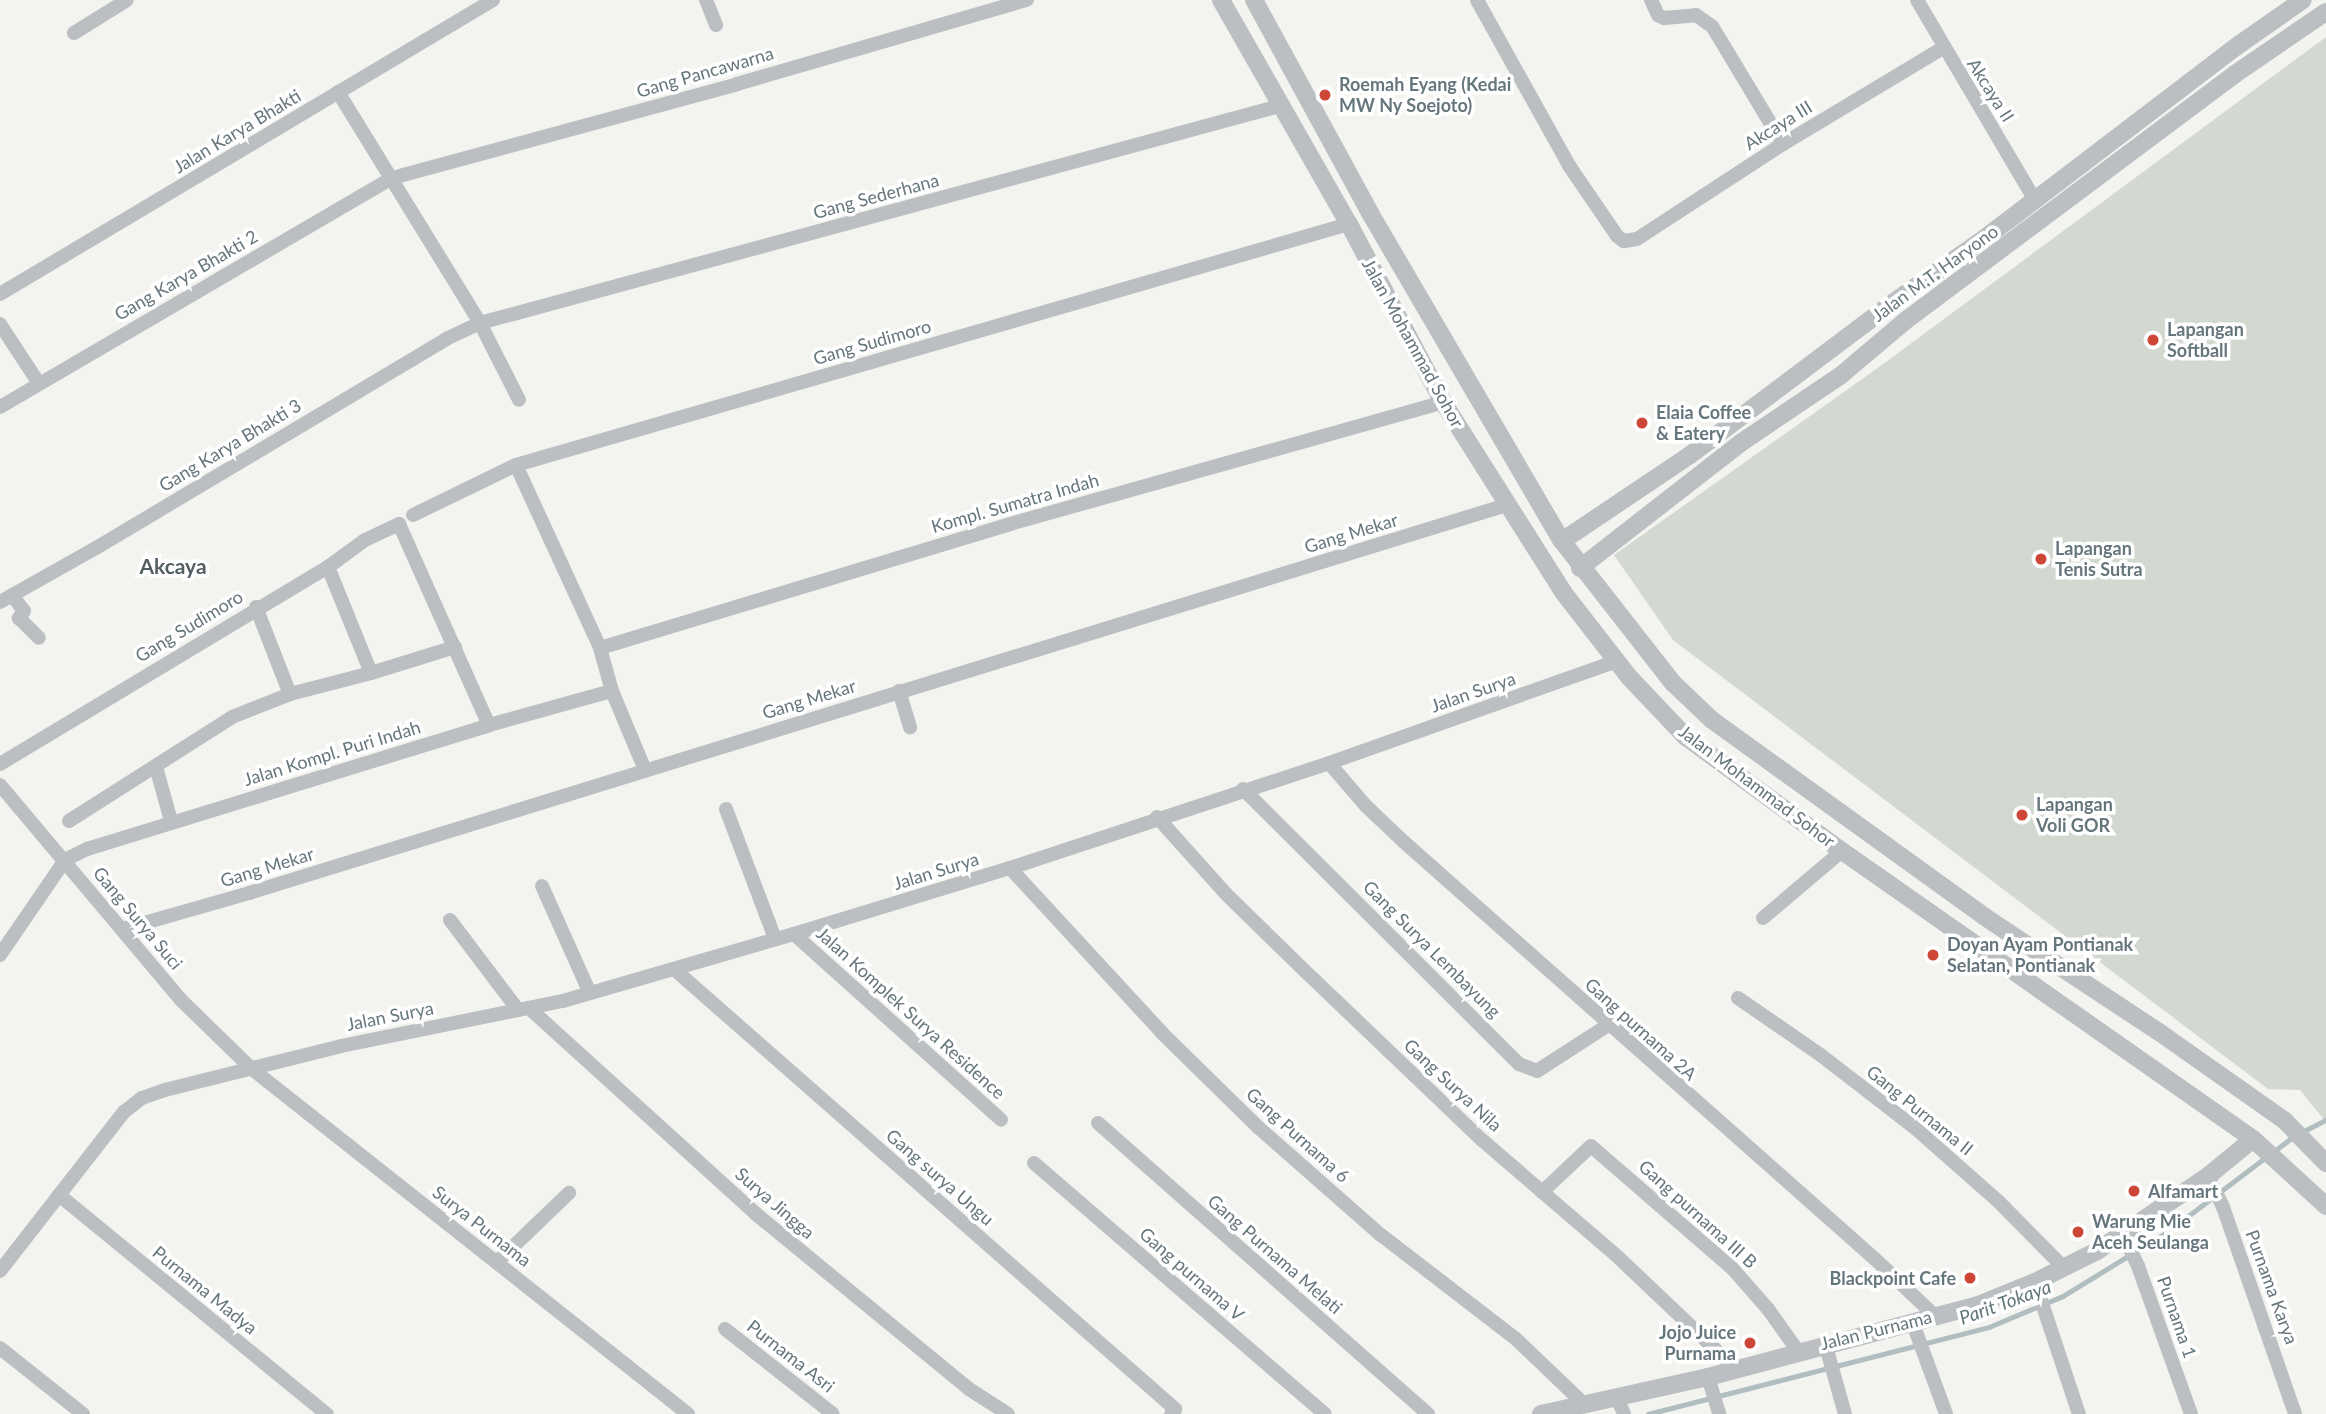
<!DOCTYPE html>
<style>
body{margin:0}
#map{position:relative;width:2326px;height:1414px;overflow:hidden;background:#f3f3f0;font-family:Lato,sans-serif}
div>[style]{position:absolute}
.green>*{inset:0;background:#d3d8d0}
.stream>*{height:4.5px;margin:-2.25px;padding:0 2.25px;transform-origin:2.25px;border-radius:2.25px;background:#b1bec0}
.minor>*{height:14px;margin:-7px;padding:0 7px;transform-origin:7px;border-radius:7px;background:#bbbfc1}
.tertiary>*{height:18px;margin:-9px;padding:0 9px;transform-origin:9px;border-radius:9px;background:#bbbfc1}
.dots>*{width:19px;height:19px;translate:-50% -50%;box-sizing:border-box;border:4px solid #fff;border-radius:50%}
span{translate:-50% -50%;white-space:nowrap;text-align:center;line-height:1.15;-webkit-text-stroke:7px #fff;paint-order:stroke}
.street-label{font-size:18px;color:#66767d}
.poi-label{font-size:18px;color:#66767d;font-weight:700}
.left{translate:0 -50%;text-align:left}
.right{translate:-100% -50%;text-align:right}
.water-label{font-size:19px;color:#62777b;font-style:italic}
.quarter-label{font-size:21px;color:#535e63;font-weight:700}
</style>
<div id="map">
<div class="green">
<i style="clip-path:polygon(2326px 37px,2326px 1122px,2300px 1090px,2268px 1089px,1673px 640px,1614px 555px,1879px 367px)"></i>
</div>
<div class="stream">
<i style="left:2302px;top:1132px;width:27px;rotate:-27deg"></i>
<i style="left:2273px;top:1152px;width:26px;rotate:-37deg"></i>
<i style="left:1648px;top:1414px;width:352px;rotate:-14.3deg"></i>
<i style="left:1989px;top:1327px;width:80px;rotate:-22.7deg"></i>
<i style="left:2063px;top:1296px;width:122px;rotate:-31.6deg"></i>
<i style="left:2167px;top:1232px;width:124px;rotate:-37.1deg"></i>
</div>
<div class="minor">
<i style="left:706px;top:0;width:27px;rotate:68deg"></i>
<i style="left:1477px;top:0;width:191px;rotate:60.9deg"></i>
<i style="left:1570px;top:167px;width:83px;rotate:55.7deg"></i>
<i style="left:1617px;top:236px;width:9px;rotate:36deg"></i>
<i style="left:1624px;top:241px;width:13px;rotate:-9deg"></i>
<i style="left:1637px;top:239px;width:174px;rotate:-33.1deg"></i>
<i style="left:1783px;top:144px;width:187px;rotate:-31deg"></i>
<i style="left:1651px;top:0;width:17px;rotate:65deg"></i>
<i style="left:1658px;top:15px;width:7px;rotate:27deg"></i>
<i style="left:1664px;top:18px;width:32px;rotate:-5deg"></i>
<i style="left:1696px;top:15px;width:19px;rotate:35deg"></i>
<i style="left:1712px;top:26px;width:138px;rotate:59deg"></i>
<i style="left:1917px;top:0;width:231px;rotate:59.5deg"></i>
<i style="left:74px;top:33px;width:62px;rotate:-31.9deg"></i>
<i style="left:338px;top:92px;width:271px;rotate:58.4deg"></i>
<i style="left:480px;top:323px;width:86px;rotate:63.1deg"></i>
<i style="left:0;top:294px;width:574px;rotate:-30.81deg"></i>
<i style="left:0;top:324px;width:69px;rotate:56.8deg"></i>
<i style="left:0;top:407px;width:454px;rotate:-30.3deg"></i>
<i style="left:392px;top:178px;width:358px;rotate:-15.2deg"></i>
<i style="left:737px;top:84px;width:302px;rotate:-16.2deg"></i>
<i style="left:516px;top:465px;width:201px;rotate:65.3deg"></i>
<i style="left:600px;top:648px;width:45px;rotate:74.4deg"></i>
<i style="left:612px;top:691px;width:86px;rotate:67.3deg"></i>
<i style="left:413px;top:515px;width:114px;rotate:-25.9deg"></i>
<i style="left:516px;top:465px;width:867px;rotate:-16.14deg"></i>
<i style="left:328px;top:567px;width:114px;rotate:67.9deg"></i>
<i style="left:12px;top:595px;width:20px;rotate:53deg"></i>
<i style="left:24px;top:611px;width:9px;rotate:126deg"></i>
<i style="left:19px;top:618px;width:28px;rotate:45deg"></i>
<i style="left:0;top:602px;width:110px;rotate:-29.4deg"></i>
<i style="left:96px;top:548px;width:410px;rotate:-30.8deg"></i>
<i style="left:448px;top:338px;width:35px;rotate:-25deg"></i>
<i style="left:480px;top:323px;width:832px;rotate:-15.19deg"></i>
<i style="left:256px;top:607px;width:93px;rotate:68.7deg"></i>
<i style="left:600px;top:648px;width:428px;rotate:-16.8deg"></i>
<i style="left:1010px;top:524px;width:450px;rotate:-15.7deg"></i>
<i style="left:899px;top:691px;width:38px;rotate:73deg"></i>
<i style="left:1329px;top:763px;width:57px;rotate:49.3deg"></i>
<i style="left:1366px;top:806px;width:52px;rotate:43.5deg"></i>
<i style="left:1404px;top:842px;width:629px;rotate:41.52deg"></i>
<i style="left:1875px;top:1259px;width:81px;rotate:43.5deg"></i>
<i style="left:0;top:764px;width:383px;rotate:-31deg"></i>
<i style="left:328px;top:567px;width:46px;rotate:-36.1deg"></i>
<i style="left:365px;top:540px;width:38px;rotate:-25deg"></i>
<i style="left:399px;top:524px;width:220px;rotate:65.9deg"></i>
<i style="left:156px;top:767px;width:56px;rotate:74.5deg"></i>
<i style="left:0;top:785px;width:281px;rotate:49.9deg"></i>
<i style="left:181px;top:1000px;width:99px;rotate:44.2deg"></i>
<i style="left:252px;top:1069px;width:556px;rotate:38.35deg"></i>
<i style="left:1243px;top:789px;width:390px;rotate:44.9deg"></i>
<i style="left:1519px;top:1064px;width:19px;rotate:21deg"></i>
<i style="left:1537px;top:1071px;width:85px;rotate:-32.9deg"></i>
<i style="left:726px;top:809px;width:139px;rotate:69.3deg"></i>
<i style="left:1157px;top:817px;width:103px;rotate:48.1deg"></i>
<i style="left:1226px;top:894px;width:110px;rotate:44.3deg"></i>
<i style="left:1305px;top:971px;width:245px;rotate:43.7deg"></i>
<i style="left:1482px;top:1140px;width:181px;rotate:40.7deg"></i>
<i style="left:1619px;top:1258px;width:160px;rotate:43.5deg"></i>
<i style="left:69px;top:821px;width:193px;rotate:-32.5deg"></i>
<i style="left:232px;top:717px;width:62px;rotate:-21.6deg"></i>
<i style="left:290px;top:694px;width:84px;rotate:-14.5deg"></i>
<i style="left:371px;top:673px;width:88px;rotate:-17.2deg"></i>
<i style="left:1010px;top:868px;width:224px;rotate:47.3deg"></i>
<i style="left:1162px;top:1033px;width:136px;rotate:44.4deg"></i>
<i style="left:1259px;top:1128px;width:162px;rotate:41.3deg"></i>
<i style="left:1381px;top:1235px;width:170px;rotate:37.6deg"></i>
<i style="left:1516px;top:1339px;width:95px;rotate:43.7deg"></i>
<i style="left:542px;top:886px;width:115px;rotate:65.9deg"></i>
<i style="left:1763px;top:918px;width:104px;rotate:-40.3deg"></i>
<i style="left:450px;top:920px;width:113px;rotate:52.9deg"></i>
<i style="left:123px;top:929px;width:131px;rotate:-15.9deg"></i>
<i style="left:249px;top:893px;width:1316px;rotate:-17.15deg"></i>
<i style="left:794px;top:934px;width:278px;rotate:41.9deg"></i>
<i style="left:0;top:955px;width:115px;rotate:-55.6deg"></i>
<i style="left:65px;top:860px;width:25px;rotate:-27deg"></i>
<i style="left:87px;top:849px;width:421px;rotate:-17.1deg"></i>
<i style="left:489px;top:725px;width:128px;rotate:-15.5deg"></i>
<i style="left:674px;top:969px;width:667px;rotate:41.29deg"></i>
<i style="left:1175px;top:1409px;width:6px;rotate:129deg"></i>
<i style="left:1738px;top:998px;width:102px;rotate:34.6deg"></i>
<i style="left:1822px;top:1056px;width:116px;rotate:37.7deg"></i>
<i style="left:1914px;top:1127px;width:113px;rotate:41.4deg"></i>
<i style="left:1999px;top:1202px;width:93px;rotate:45.4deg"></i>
<i style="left:529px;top:1008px;width:307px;rotate:42.2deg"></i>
<i style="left:756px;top:1214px;width:276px;rotate:39.4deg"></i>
<i style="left:969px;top:1389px;width:46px;rotate:32.7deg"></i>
<i style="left:1098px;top:1123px;width:440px;rotate:41.4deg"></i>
<i style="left:1034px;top:1163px;width:384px;rotate:40.8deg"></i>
<i style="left:2208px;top:1176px;width:34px;rotate:64deg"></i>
<i style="left:2223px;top:1207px;width:219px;rotate:70.8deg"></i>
<i style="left:1542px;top:1192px;width:67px;rotate:-43.2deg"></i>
<i style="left:1591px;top:1146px;width:186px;rotate:40.9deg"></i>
<i style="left:1732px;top:1268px;width:55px;rotate:48.7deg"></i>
<i style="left:1768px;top:1309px;width:52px;rotate:54.5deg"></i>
<i style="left:59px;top:1195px;width:346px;rotate:39.3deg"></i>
<i style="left:2123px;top:1235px;width:34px;rotate:64deg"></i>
<i style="left:2138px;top:1266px;width:157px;rotate:70.3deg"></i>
<i style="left:497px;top:1262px;width:100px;rotate:-43.8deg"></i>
<i style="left:0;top:1271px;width:202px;rotate:-52.1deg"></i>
<i style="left:124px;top:1112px;width:23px;rotate:-38deg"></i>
<i style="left:142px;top:1098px;width:24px;rotate:-19deg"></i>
<i style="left:165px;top:1090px;width:181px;rotate:-14deg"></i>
<i style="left:341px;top:1046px;width:227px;rotate:-11.5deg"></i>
<i style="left:563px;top:1001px;width:241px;rotate:-16.2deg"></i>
<i style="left:794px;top:934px;width:226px;rotate:-17deg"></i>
<i style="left:1010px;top:868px;width:336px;rotate:-18.2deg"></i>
<i style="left:1329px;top:763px;width:306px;rotate:-19.5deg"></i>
<i style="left:2035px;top:1282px;width:139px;rotate:71.6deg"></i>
<i style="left:1912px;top:1321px;width:99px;rotate:69.9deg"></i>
<i style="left:725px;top:1329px;width:137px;rotate:38.2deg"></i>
<i style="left:1825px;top:1343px;width:74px;rotate:74.3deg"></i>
<i style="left:0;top:1348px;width:106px;rotate:38.5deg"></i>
<i style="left:1708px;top:1377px;width:39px;rotate:73deg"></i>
<i style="left:1617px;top:1398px;width:17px;rotate:66deg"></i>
</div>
<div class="tertiary">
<i style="left:1221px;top:0;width:258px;rotate:60.3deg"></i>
<i style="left:1349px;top:224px;width:201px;rotate:62.2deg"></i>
<i style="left:1443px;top:402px;width:225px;rotate:57.7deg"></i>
<i style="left:1563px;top:592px;width:108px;rotate:52.2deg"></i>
<i style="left:1629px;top:677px;width:83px;rotate:46.5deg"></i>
<i style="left:1686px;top:737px;width:193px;rotate:36.2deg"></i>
<i style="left:1842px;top:851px;width:502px;rotate:35.02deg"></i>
<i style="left:2253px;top:1139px;width:99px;rotate:42.5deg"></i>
<i style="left:1254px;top:0;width:243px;rotate:61.4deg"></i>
<i style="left:1370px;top:213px;width:380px;rotate:59.7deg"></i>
<i style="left:1562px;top:541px;width:180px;rotate:52deg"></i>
<i style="left:1673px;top:683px;width:54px;rotate:43.5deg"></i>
<i style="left:1712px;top:720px;width:337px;rotate:35.8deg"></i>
<i style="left:1985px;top:917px;width:209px;rotate:33.5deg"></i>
<i style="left:2159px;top:1032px;width:154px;rotate:35.2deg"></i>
<i style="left:2285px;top:1121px;width:59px;rotate:45.7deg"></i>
<i style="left:1562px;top:541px;width:154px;rotate:-33.9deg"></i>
<i style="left:1690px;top:455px;width:251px;rotate:-36.9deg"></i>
<i style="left:1891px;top:304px;width:115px;rotate:-35.1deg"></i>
<i style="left:1985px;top:238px;width:317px;rotate:-37.3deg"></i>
<i style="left:2237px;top:46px;width:80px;rotate:-34.9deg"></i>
<i style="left:1580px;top:568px;width:205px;rotate:-37.9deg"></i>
<i style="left:1742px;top:442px;width:118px;rotate:-34deg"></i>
<i style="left:1840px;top:376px;width:85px;rotate:-40.2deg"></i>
<i style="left:1905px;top:321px;width:412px;rotate:-36.8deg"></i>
<i style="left:2235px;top:74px;width:110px;rotate:-34.3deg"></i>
<i style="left:1541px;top:1414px;width:171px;rotate:-12.5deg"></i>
<i style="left:1708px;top:1377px;width:279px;rotate:-14.9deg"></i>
<i style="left:1978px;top:1305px;width:61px;rotate:-22deg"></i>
<i style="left:2035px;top:1282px;width:69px;rotate:-26.6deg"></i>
<i style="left:2097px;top:1251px;width:134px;rotate:-34deg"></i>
<i style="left:2208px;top:1176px;width:58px;rotate:-39.4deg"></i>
</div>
<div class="dots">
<i style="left:1325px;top:95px;background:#cd4636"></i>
<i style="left:2153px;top:340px;background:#cd4636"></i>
<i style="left:1642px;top:423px;background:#cd4636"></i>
<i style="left:2041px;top:559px;background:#cd4636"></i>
<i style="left:2022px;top:815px;background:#cd4636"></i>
<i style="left:1933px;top:955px;background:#cd4636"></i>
<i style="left:2134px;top:1191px;background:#cd4636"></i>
<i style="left:2078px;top:1232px;background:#cd4636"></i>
<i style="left:1970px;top:1278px;background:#cd4636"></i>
<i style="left:1750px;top:1343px;background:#cd4636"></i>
</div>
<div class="street-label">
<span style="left:705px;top:72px;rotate:-16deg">Gang Pancawarna</span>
<span style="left:1991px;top:90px;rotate:58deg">Akcaya II</span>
<span style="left:1778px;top:125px;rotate:-32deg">Akcaya III</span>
<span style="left:237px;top:131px;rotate:-31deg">Jalan Karya Bhakti</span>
<span style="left:876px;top:196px;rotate:-15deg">Gang Sederhana</span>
<span style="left:1935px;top:273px;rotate:-36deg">Jalan M.T. Haryono</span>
<span style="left:186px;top:275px;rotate:-30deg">Gang Karya Bhakti 2</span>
<span style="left:872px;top:342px;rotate:-16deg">Gang Sudimoro</span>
<span style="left:1413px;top:343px;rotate:61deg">Jalan Mohammad Sohor</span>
<span style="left:230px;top:445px;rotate:-31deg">Gang Karya Bhakti 3</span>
<span style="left:1015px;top:503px;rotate:-16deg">Kompl. Sumatra Indah</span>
<span style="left:1351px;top:533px;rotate:-17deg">Gang Mekar</span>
<span style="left:189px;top:626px;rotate:-31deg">Gang Sudimoro</span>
<span style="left:1473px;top:692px;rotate:-19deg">Jalan Surya</span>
<span style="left:809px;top:699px;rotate:-17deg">Gang Mekar</span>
<span style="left:332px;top:753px;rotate:-17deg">Jalan Kompl. Puri Indah</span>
<span style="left:1757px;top:786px;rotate:37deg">Jalan Mohammad Sohor</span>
<span style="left:267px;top:867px;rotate:-17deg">Gang Mekar</span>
<span style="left:936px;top:871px;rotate:-17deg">Jalan Surya</span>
<span style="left:138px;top:918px;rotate:50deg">Gang Surya Suci</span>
<span style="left:1432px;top:949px;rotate:45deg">Gang Surya Lembayung</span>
<span style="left:911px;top:1013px;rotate:42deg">Jalan Komplek Surya Residence</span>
<span style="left:390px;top:1016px;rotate:-11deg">Jalan Surya</span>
<span style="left:1641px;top:1029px;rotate:42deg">Gang purnama 2A</span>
<span style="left:1453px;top:1085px;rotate:43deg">Gang Surya Nila</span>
<span style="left:1920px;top:1110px;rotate:39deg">Gang Purnama II</span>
<span style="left:1298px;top:1135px;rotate:42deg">Gang Purnama 6</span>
<span style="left:940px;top:1177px;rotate:41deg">Gang surya Ungu</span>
<span style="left:775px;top:1203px;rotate:41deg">Surya Jingga</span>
<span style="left:1698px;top:1214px;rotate:42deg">Gang purnama III B</span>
<span style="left:482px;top:1226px;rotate:38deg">Surya Purnama</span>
<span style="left:1275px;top:1254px;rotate:41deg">Gang Purnama Melati</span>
<span style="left:1192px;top:1274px;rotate:41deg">Gang purnama V</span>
<span style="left:2272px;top:1287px;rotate:70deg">Purnama Karya</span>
<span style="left:205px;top:1290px;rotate:39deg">Purnama Madya</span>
<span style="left:2177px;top:1317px;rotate:71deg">Purnama 1</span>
<span style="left:1876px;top:1330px;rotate:-14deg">Jalan Purnama</span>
<span style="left:791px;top:1356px;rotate:38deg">Purnama Asri</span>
</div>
<div class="poi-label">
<span class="left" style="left:1339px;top:95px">Roemah Eyang (Kedai<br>MW Ny Soejoto)</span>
<span class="left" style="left:2167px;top:340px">Lapangan<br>Softball</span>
<span class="left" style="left:1656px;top:423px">Elaia Coffee<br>&amp; Eatery</span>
<span class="left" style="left:2055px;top:559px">Lapangan<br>Tenis Sutra</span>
<span class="left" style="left:2036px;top:815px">Lapangan<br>Voli GOR</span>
<span class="left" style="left:1947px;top:955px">Doyan Ayam Pontianak<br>Selatan, Pontianak</span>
<span class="left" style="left:2148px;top:1191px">Alfamart</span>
<span class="left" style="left:2092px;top:1232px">Warung Mie<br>Aceh Seulanga</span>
<span class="right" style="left:1956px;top:1278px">Blackpoint Cafe</span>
<span class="right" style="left:1736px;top:1343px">Jojo Juice<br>Purnama</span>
</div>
<div class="water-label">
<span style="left:2005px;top:1302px;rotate:-20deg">Parit Tokaya</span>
</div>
<div class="quarter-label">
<span style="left:173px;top:566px">Akcaya</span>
</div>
</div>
